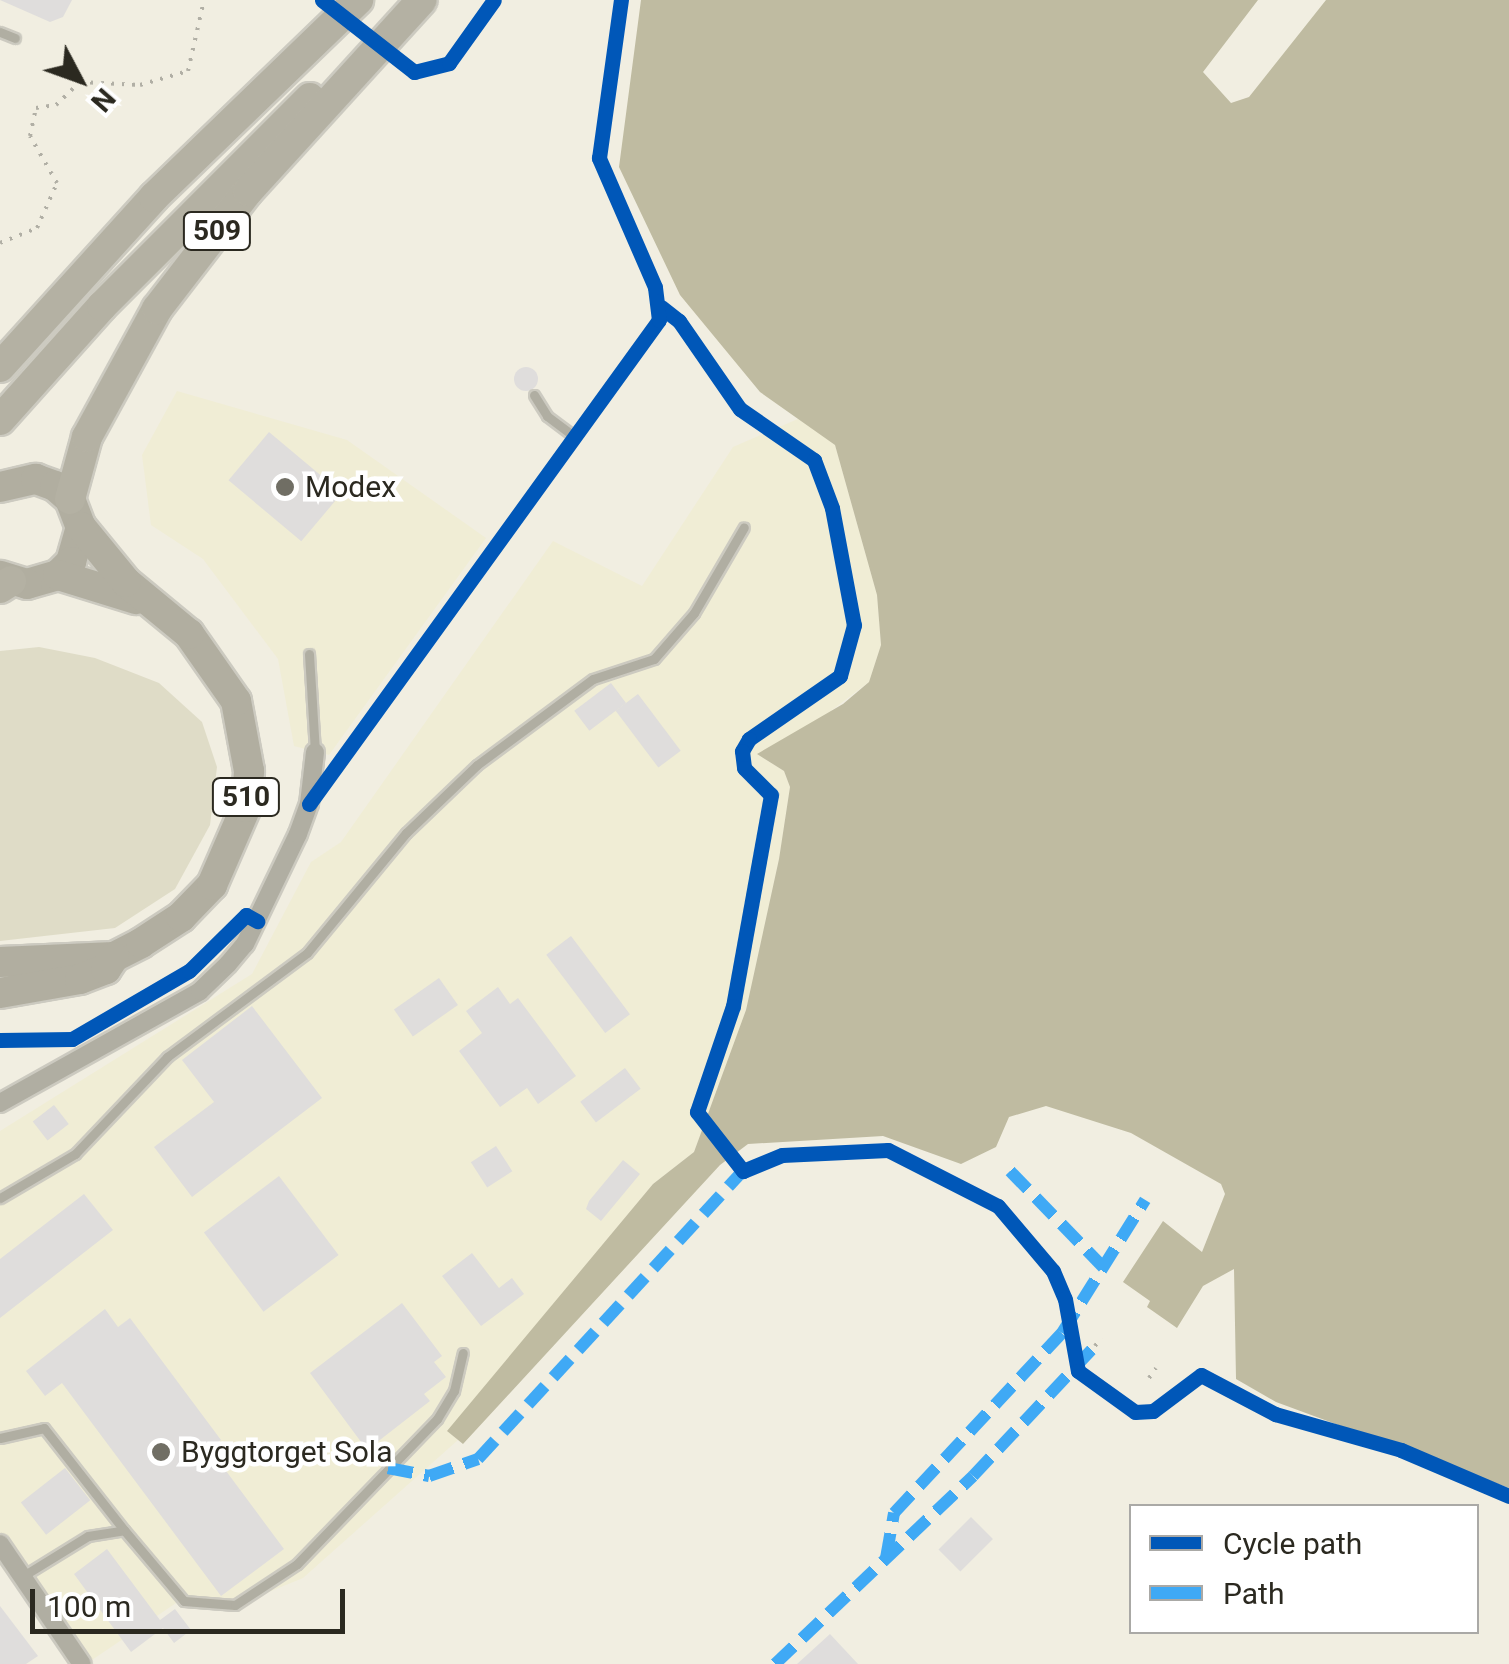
<!DOCTYPE html>
<style>
body{margin:0}
#map{position:relative;width:1509px;height:1664px;overflow:hidden;background:#f1eee1;font-family:Roboto,sans-serif}
div>[style]{position:absolute}
.built>*{inset:0;background:#f0edd5}
.green>*{inset:0;background:#dfdcc7}
.water>*{inset:0;background:#bfbba1}
.building>*{inset:0;background:#dfdddc;transform-origin:0 0}
.round{border-radius:50%}
.path>*{height:4px;margin-top:-2px;transform-origin:0;background:repeating-linear-gradient(90deg,#b1afa5 0 2.5px,transparent 0 10.5px)}
.roads{filter:drop-shadow(2px 0 #cccac0) drop-shadow(-2px 0 #cccac0) drop-shadow(0 2px #cccac0) drop-shadow(0 -2px #cccac0)}
.service>*{height:9px;margin:-4.5px;padding:0 4.5px;transform-origin:4.5px;border-radius:4.5px;background:#b0aea2}
.minor>*{height:18px;margin:-9px;padding:0 9px;transform-origin:9px;border-radius:9px;background:#b0aea2}
.primary>*{height:30px;margin:-15px;padding:0 15px;transform-origin:15px;border-radius:15px;background:#b1aea0}
.trunk>*{height:30px;margin:-15px;padding:0 15px;transform-origin:15px;border-radius:15px;background:#b4b1a3}
.quiet>*{height:12px;margin-top:-6px;transform-origin:0;background:repeating-linear-gradient(90deg,#3fa9f5 0 25px,transparent 0 37px)}
.cycleway>*{height:15px;margin:-7.5px;padding:0 7.5px;transform-origin:7.5px;border-radius:7.5px;background:#0057b8}
.dots>*{width:28px;height:28px;translate:-50% -50%;box-sizing:border-box;border:5px solid #fff;border-radius:50%}
span{translate:-50% -50%;white-space:nowrap;text-align:center;line-height:1.15;-webkit-text-stroke:9px #fff;paint-order:stroke}
.shield-label span{padding:2px 8px;background:#fff;border:2px solid;border-radius:8px;-webkit-text-stroke-width:0}
.shield-label{font-size:28px;color:#2b2920;font-weight:700}
.poi-label{font-size:30px;color:#2b2920}
.left{translate:0 -50%;text-align:left}
.legend{position:absolute;left:1129px;top:1504px;width:350px;height:130px;box-sizing:border-box;background:#fff;border:2px solid #aaa9a6;margin:0;padding:12px 18px;list-style:none;font-size:30px;color:#2b2920}
.legend li{display:flex;align-items:center;gap:20px;height:50px}
.legend b{width:50px;border:2px solid #aaa9a6}
.north{position:absolute;left:30px;top:30px;width:100px;height:100px;-webkit-text-stroke:8px #fff;paint-order:stroke;rotate:131deg;font-size:28px;font-weight:700;line-height:40px;text-align:center;color:#2b2920}
.north::after{content:'';display:block;margin:auto;width:35px;height:45px;background:#2b2920;clip-path:polygon(50% 0,100% 100%,50% 72%,0 100%)}
.scale{position:absolute;left:30px;top:1589px;width:315px;height:45px;box-sizing:border-box;border:5px solid #2b2920;border-top:0;padding-left:12px;font-size:30px;line-height:35px;white-space:nowrap;color:#2b2920;-webkit-text-stroke:8px #fff;paint-order:stroke}
</style>
<div id="map">
<div class="built">
<i style="clip-path:polygon(177px 391px,347px 440px,486px 538px,329px 755px,294px 746px,278px 659px,203px 559px,151px 525px,142px 455px)"></i>
<i style="clip-path:polygon(800px 418px,835px 445px,877px 595px,881px 645px,869px 682px,803px 732px,757px 754px,784px 771px,790px 787px,779px 859px,746px 1010px,694px 1152px,653px 1184px,448px 1431px,458px 1440px,303px 1578px,244px 1602px,182px 1599px,86px 1664px,0 1534px,0 1131px,252px 974px,311px 862px,341px 842px,553px 541px,642px 586px,733px 447px)"></i>
</div>
<div class="green">
<i style="clip-path:polygon(39px 647px,95px 658px,159px 683px,202px 722px,217px 767px,210px 825px,175px 889px,115px 928px,0 941px,0 651px)"></i>
</div>
<div class="water">
<i style="clip-path:polygon(641px 0,1258px 0,1203px 72px,1231px 103px,1249px 97px,1326px 0,1509px 0,1509px 1488px,1276px 1402px,1236px 1379px,1234px 1269px,1203px 1286px,1177px 1328px,1147px 1307px,1150px 1301px,1123px 1282px,1163px 1221px,1202px 1252px,1225px 1194px,1221px 1184px,1131px 1133px,1046px 1106px,1009px 1117px,996px 1147px,961px 1164px,883px 1136px,748px 1144px,720px 1165px,463px 1444px,447px 1431px,653px 1184px,694px 1152px,746px 1010px,779px 859px,790px 787px,784px 771px,757px 754px,843px 704px,869px 682px,881px 645px,877px 595px,835px 445px,760px 392px,680px 295px,619px 167px)"></i>
</div>
<div class="building">
<i style="clip-path:polygon(0 0,72px 0,63px 17px,50px 22px)"></i>
<i class="round" style="left:514px;top:367px;width:24px;height:24px"></i>
<i style="left:269px;top:432px;width:95px;height:63px;rotate:40deg"></i>
<i style="left:611px;top:683px;width:25px;height:46px;rotate:53deg"></i>
<i style="left:638px;top:694px;width:71px;height:28px;rotate:53deg"></i>
<i style="left:571px;top:936px;width:98px;height:31px;rotate:53deg"></i>
<i style="left:439px;top:978px;width:33px;height:55px;rotate:55deg"></i>
<i style="clip-path:polygon(498px 987px,510px 1004px,518px 998px,576px 1076px,538px 1104px,527px 1088px,500px 1107px,459px 1051px,482px 1033px,466px 1011px)"></i>
<i style="clip-path:polygon(252px 1006px,322px 1098px,192px 1197px,154px 1147px,214px 1102px,182px 1060px)"></i>
<i style="left:625px;top:1068px;width:26px;height:56px;rotate:53deg"></i>
<i style="left:54px;top:1105px;width:24px;height:27px;rotate:52deg"></i>
<i style="left:496px;top:1146px;width:30px;height:30px;rotate:57deg"></i>
<i style="clip-path:polygon(623px 1160px,640px 1174px,601px 1221px,586px 1209px,589px 1201px)"></i>
<i style="left:279px;top:1176px;width:99px;height:94px;rotate:53deg"></i>
<i style="clip-path:polygon(84px 1194px,113px 1230px,0 1318px,0 1259px)"></i>
<i style="clip-path:polygon(472px 1253px,499px 1288px,512px 1278px,524px 1294px,481px 1326px,442px 1276px)"></i>
<i style="clip-path:polygon(402px 1303px,442px 1356px,434px 1362px,446px 1377px,424px 1394px,430px 1401px,367px 1450px,310px 1373px)"></i>
<i style="clip-path:polygon(105px 1309px,118px 1327px,130px 1318px,221px 1440px,209px 1448px,284px 1549px,221px 1596px,62px 1383px,45px 1396px,26px 1371px)"></i>
<i style="left:65px;top:1468px;width:41px;height:56px;rotate:52deg"></i>
<i style="left:971px;top:1517px;width:31px;height:46px;rotate:45deg"></i>
<i style="clip-path:polygon(107px 1549px,160px 1620px,175px 1609px,191px 1630px,174px 1643px,163px 1628px,131px 1652px,74px 1574px)"></i>
<i style="clip-path:polygon(0 1606px,38px 1656px,26px 1664px,0 1664px)"></i>
<i style="clip-path:polygon(830px 1634px,858px 1664px,797px 1664px)"></i>
</div>
<div class="path">
<i style="left:0;top:243px;width:40px;rotate:-22deg"></i>
<i style="left:37px;top:228px;width:49px;rotate:-66deg"></i>
<i style="left:57px;top:183px;width:54px;rotate:-119.9deg"></i>
<i style="left:30px;top:136px;width:29px;rotate:-78deg"></i>
<i style="left:36px;top:108px;width:20px;rotate:-9deg"></i>
<i style="left:56px;top:105px;width:33px;rotate:-44deg"></i>
<i style="left:80px;top:82px;width:60px;rotate:2.9deg"></i>
<i style="left:140px;top:85px;width:50px;rotate:-16.3deg"></i>
<i style="left:188px;top:71px;width:73px;rotate:-77.3deg"></i>
<i style="left:1095px;top:1346px;width:10px;rotate:-53deg"></i>
<i style="left:1149px;top:1378px;width:12px;rotate:-55deg"></i>
</div>
<div class="roads">
<div class="service">
<i style="left:0;top:32px;width:16px;rotate:22deg"></i>
<i style="left:534px;top:395px;width:25px;rotate:58deg"></i>
<i style="left:547px;top:416px;width:34px;rotate:37deg"></i>
<i style="left:309px;top:654px;width:98px;rotate:86.5deg"></i>
<i style="left:0;top:1198px;width:87px;rotate:-30.4deg"></i>
<i style="left:75px;top:1154px;width:134px;rotate:-46.5deg"></i>
<i style="left:167px;top:1057px;width:174px;rotate:-36.6deg"></i>
<i style="left:307px;top:953px;width:156px;rotate:-50.5deg"></i>
<i style="left:406px;top:833px;width:98px;rotate:-43.8deg"></i>
<i style="left:477px;top:765px;width:144px;rotate:-36.6deg"></i>
<i style="left:593px;top:679px;width:64px;rotate:-18.2deg"></i>
<i style="left:654px;top:659px;width:61px;rotate:-49deg"></i>
<i style="left:694px;top:613px;width:99px;rotate:-59.8deg"></i>
<i style="left:0;top:1438px;width:45px;rotate:-12.8deg"></i>
<i style="left:44px;top:1428px;width:130px;rotate:51.9deg"></i>
<i style="left:23px;top:1576px;width:76px;rotate:-31.6deg"></i>
<i style="left:88px;top:1536px;width:36px;rotate:-9deg"></i>
<i style="left:124px;top:1530px;width:93px;rotate:49.8deg"></i>
<i style="left:184px;top:1601px;width:51px;rotate:4.5deg"></i>
<i style="left:235px;top:1605px;width:74px;rotate:-33.5deg"></i>
<i style="left:297px;top:1564px;width:202px;rotate:-46deg"></i>
<i style="left:437px;top:1419px;width:33px;rotate:-59deg"></i>
<i style="left:454px;top:1391px;width:39px;rotate:-77deg"></i>
</div>
<div class="minor">
<i style="left:0;top:1103px;width:229px;rotate:-29.2deg"></i>
<i style="left:200px;top:991px;width:39px;rotate:-44deg"></i>
<i style="left:228px;top:964px;width:26px;rotate:-50deg"></i>
<i style="left:245px;top:944px;width:122px;rotate:-64.3deg"></i>
<i style="left:298px;top:834px;width:32px;rotate:-70deg"></i>
<i style="left:309px;top:804px;width:52px;rotate:-83.4deg"></i>
<i style="left:0;top:1544px;width:145px;rotate:55.7deg"></i>
</div>
<div class="primary">
<i style="left:0;top:487px;width:37px;rotate:-13deg"></i>
<i style="left:36px;top:479px;width:20px;rotate:20deg"></i>
<i style="left:55px;top:486px;width:20px;rotate:41deg"></i>
<i style="left:70px;top:499px;width:30px;rotate:69deg"></i>
<i style="left:81px;top:527px;width:36px;rotate:106deg"></i>
<i style="left:71px;top:562px;width:18px;rotate:135deg"></i>
<i style="left:58px;top:575px;width:32px;rotate:164deg"></i>
<i style="left:27px;top:584px;width:28px;rotate:-163deg"></i>
<i style="left:58px;top:575px;width:82px;rotate:17.1deg"></i>
<i style="left:0;top:962px;width:114px;rotate:-2.5deg"></i>
<i style="left:114px;top:957px;width:30px;rotate:-27deg"></i>
<i style="left:141px;top:943px;width:48px;rotate:-33deg"></i>
<i style="left:181px;top:917px;width:45px;rotate:-45.9deg"></i>
<i style="left:212px;top:885px;width:85px;rotate:-66.4deg"></i>
<i style="left:246px;top:807px;width:36px;rotate:-85deg"></i>
<i style="left:249px;top:771px;width:71px;rotate:-100.5deg"></i>
<i style="left:236px;top:701px;width:82px;rotate:-125deg"></i>
<i style="left:189px;top:634px;width:82px;rotate:-140.5deg"></i>
<i style="left:126px;top:582px;width:71px;rotate:-129.3deg"></i>
<i style="left:0;top:993px;width:81px;rotate:-9.9deg"></i>
<i style="left:80px;top:979px;width:28px;rotate:-21deg"></i>
<i style="left:106px;top:969px;width:14px;rotate:-56deg"></i>
</div>
<div class="trunk">
<i style="left:0;top:367px;width:229px;rotate:-47.8deg"></i>
<i style="left:154px;top:197px;width:284px;rotate:-44deg"></i>
<i style="left:0;top:420px;width:153px;rotate:-48.2deg"></i>
<i style="left:102px;top:306px;width:294px;rotate:-45deg"></i>
<i style="left:70px;top:499px;width:64px;rotate:-74.7deg"></i>
<i style="left:87px;top:437px;width:146px;rotate:-61.3deg"></i>
<i style="left:157px;top:309px;width:149px;rotate:-52.4deg"></i>
<i style="left:248px;top:191px;width:258px;rotate:-47.7deg"></i>
<i style="left:0;top:588px;width:13px;rotate:-32deg"></i>
</div>
</div>
<div class="quiet">
<i style="left:1010px;top:1171px;width:134px;rotate:45.9deg"></i>
<i style="left:388px;top:1468px;width:42px;rotate:11deg"></i>
<i style="left:429px;top:1476px;width:52px;rotate:-19.1deg"></i>
<i style="left:478px;top:1459px;width:391px;rotate:-47.4deg"></i>
<i style="left:886px;top:1558px;width:46px;rotate:-79.9deg"></i>
<i style="left:894px;top:1513px;width:246px;rotate:-47deg"></i>
<i style="left:1062px;top:1333px;width:157px;rotate:-58deg"></i>
<i style="left:775px;top:1664px;width:273px;rotate:-43.5deg"></i>
<i style="left:973px;top:1476px;width:178px;rotate:-46.8deg"></i>
</div>
<div class="cycleway">
<i style="left:322px;top:0;width:117px;rotate:38deg"></i>
<i style="left:414px;top:72px;width:36px;rotate:-14deg"></i>
<i style="left:449px;top:63px;width:77px;rotate:-54.5deg"></i>
<i style="left:661px;top:307px;width:23px;rotate:38deg"></i>
<i style="left:679px;top:321px;width:107px;rotate:55.3deg"></i>
<i style="left:740px;top:409px;width:90px;rotate:34.6deg"></i>
<i style="left:814px;top:460px;width:51px;rotate:69.4deg"></i>
<i style="left:832px;top:508px;width:119px;rotate:79.4deg"></i>
<i style="left:854px;top:625px;width:53px;rotate:105.4deg"></i>
<i style="left:840px;top:676px;width:111px;rotate:145.3deg"></i>
<i style="left:749px;top:739px;width:14px;rotate:120deg"></i>
<i style="left:742px;top:751px;width:17px;rotate:83deg"></i>
<i style="left:744px;top:768px;width:38px;rotate:45deg"></i>
<i style="left:771px;top:795px;width:214px;rotate:100.2deg"></i>
<i style="left:733px;top:1006px;width:112px;rotate:108.8deg"></i>
<i style="left:697px;top:1112px;width:75px;rotate:52.1deg"></i>
<i style="left:743px;top:1171px;width:42px;rotate:-22.3deg"></i>
<i style="left:782px;top:1155px;width:106px;rotate:-2.7deg"></i>
<i style="left:888px;top:1150px;width:123px;rotate:27deg"></i>
<i style="left:998px;top:1206px;width:85px;rotate:49.8deg"></i>
<i style="left:1053px;top:1271px;width:30px;rotate:67deg"></i>
<i style="left:1065px;top:1299px;width:73px;rotate:79.8deg"></i>
<i style="left:1078px;top:1371px;width:70px;rotate:35.7deg"></i>
<i style="left:1135px;top:1412px;width:18px;rotate:-3deg"></i>
<i style="left:1153px;top:1411px;width:60px;rotate:-36.9deg"></i>
<i style="left:1201px;top:1375px;width:84px;rotate:27.8deg"></i>
<i style="left:1275px;top:1414px;width:131px;rotate:15.9deg"></i>
<i style="left:1401px;top:1450px;width:117px;rotate:23.1deg"></i>
<i style="left:309px;top:804px;width:597px;rotate:-54.13deg"></i>
<i style="left:659px;top:320px;width:33px;rotate:-97deg"></i>
<i style="left:655px;top:287px;width:141px;rotate:-113.5deg"></i>
<i style="left:599px;top:158px;width:160px;rotate:-82.1deg"></i>
<i style="left:0;top:1040px;width:72px;rotate:-0.8deg"></i>
<i style="left:72px;top:1039px;width:135px;rotate:-30.2deg"></i>
<i style="left:189px;top:971px;width:80px;rotate:-44.5deg"></i>
<i style="left:246px;top:915px;width:13px;rotate:29deg"></i>
</div>
<div class="dots">
<i style="left:285px;top:487px;background:#706e64"></i>
<i style="left:161px;top:1452px;background:#706e64"></i>
</div>
<div class="shield-label">
<span style="left:217px;top:231px">509</span>
<span style="left:246px;top:797px">510</span>
</div>
<div class="poi-label">
<span class="left" style="left:305px;top:487px">Modex</span>
<span class="left" style="left:181px;top:1452px">Byggtorget Sola</span>
</div>
<ul class="legend">
<li><b style="height:12px;background:#0057b8"></b>Cycle path</li>
<li><b style="height:12px;background:#3fa9f5"></b>Path</li>
</ul>
<div class="north">N</div>
<div class="scale">100 m</div>
</div>
